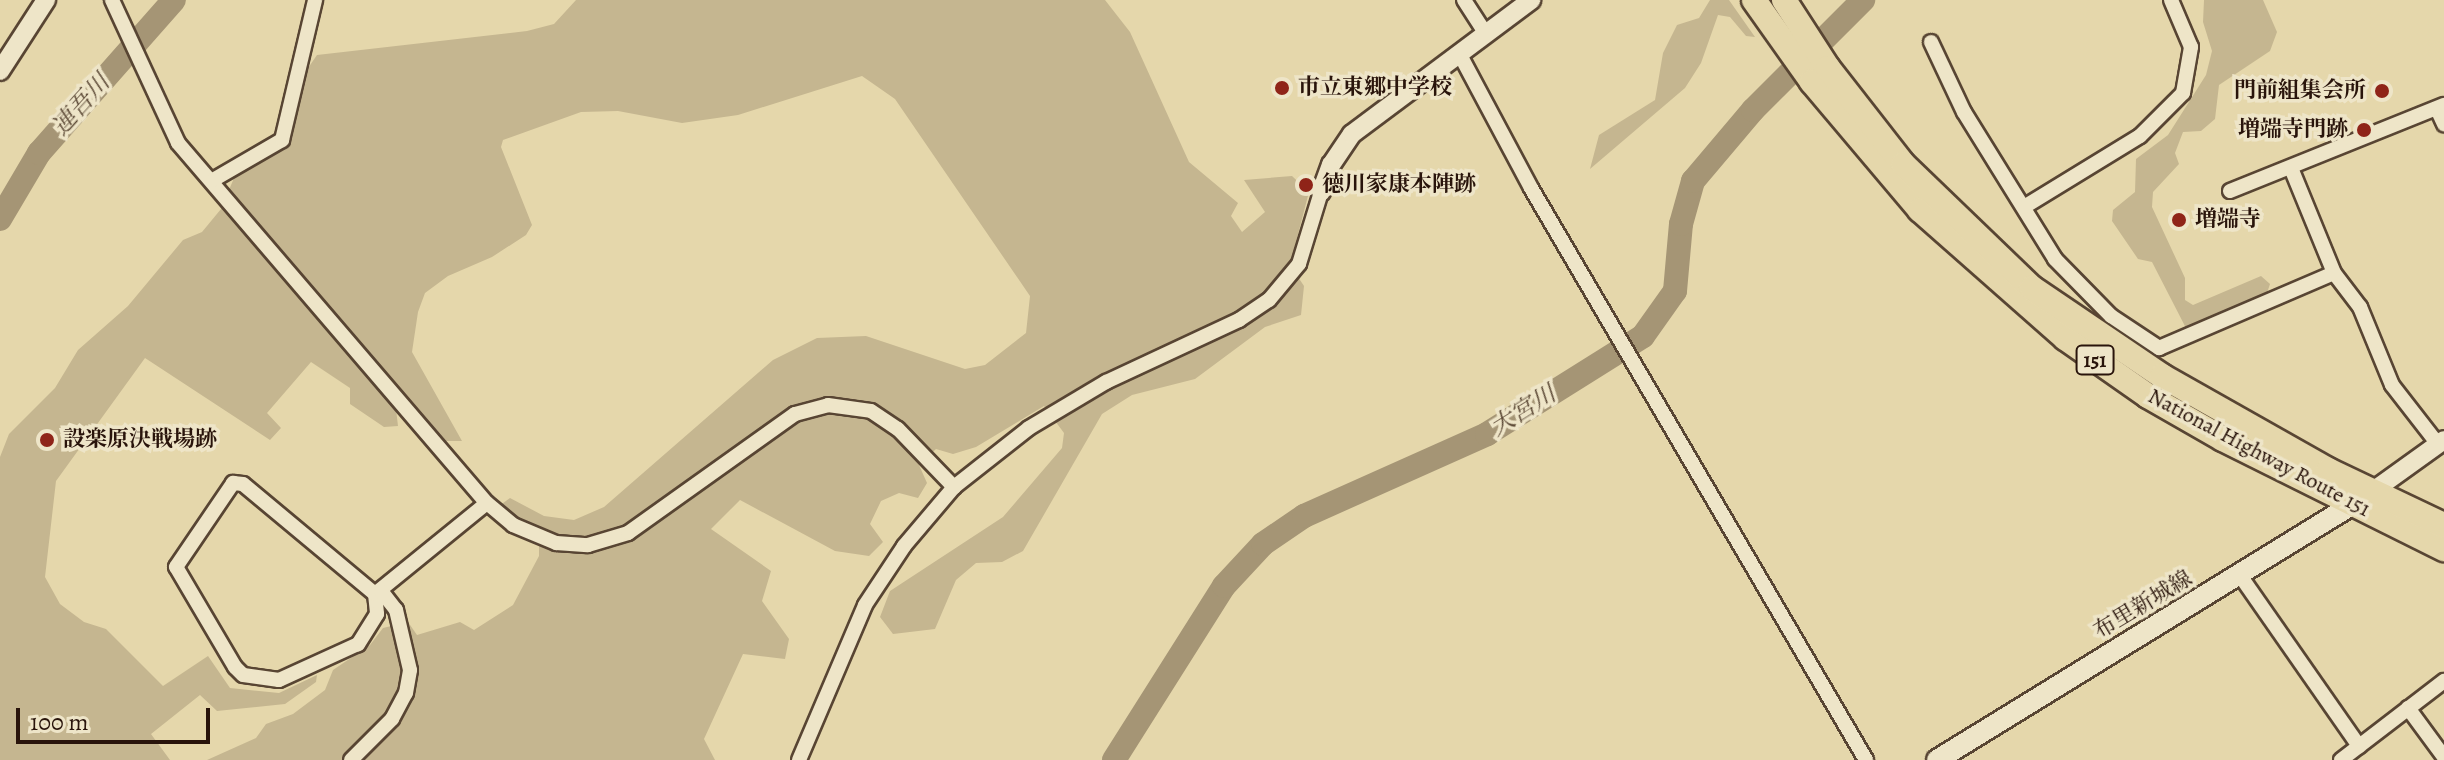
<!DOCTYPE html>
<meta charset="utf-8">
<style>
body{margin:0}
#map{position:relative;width:2444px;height:760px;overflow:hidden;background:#e5d7ab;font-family:Alegreya,"Noto Serif JP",serif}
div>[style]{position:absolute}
.green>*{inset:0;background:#c5b690}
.river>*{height:24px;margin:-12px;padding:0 12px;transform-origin:12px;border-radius:12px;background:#a59575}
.roads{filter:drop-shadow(2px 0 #584533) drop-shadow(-2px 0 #584533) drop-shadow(0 2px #584533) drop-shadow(0 -2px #584533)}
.minor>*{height:14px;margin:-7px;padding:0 7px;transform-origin:7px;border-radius:7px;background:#eee5c8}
.tertiary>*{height:18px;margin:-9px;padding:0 9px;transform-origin:9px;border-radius:9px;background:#eee5c8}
.secondary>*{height:20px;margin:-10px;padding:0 10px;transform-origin:10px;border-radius:10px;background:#eee5c8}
.trunk>*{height:24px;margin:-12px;padding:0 12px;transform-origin:12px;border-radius:12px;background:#e5d7ab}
.dots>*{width:22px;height:22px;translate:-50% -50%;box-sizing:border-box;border:4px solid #eee5c8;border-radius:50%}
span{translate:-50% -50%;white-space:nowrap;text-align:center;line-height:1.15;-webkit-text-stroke:7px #eee5c8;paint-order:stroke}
.shield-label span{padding:2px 6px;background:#eee5c8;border:2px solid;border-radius:6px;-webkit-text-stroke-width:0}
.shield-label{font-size:20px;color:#29140b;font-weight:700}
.poi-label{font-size:22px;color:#29140b;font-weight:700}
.left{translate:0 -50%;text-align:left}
.right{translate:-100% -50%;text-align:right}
.street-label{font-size:22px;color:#29140b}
.water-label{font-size:24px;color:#5b4835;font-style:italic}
.scale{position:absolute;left:16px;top:708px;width:194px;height:36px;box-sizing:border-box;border:4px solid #29140b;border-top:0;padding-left:10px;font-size:24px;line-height:28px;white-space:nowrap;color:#29140b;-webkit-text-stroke:6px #eee5c8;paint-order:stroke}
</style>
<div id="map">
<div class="green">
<i style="clip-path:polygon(576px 0,1105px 0,1130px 32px,1189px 162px,1238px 203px,1231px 216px,1242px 232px,1265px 212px,1244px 180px,1292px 176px,1309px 192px,1290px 265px,1304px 286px,1301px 315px,1265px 327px,1195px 379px,1132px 395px,1102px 414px,1023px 551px,1002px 562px,976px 563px,956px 580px,935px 629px,893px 634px,880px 617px,890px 591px,1003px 517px,1062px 448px,1064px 433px,1044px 406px,976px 447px,953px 454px,936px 449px,919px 465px,927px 483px,918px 498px,899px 493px,881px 501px,870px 524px,883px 542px,869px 556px,835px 551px,740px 500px,711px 529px,771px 571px,762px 601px,789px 639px,785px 659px,743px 654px,704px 739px,715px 760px,207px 760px,256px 738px,266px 724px,293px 714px,325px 690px,333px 670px,370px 645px,383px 628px,408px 622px,417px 635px,460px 622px,474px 630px,513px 605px,539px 556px,539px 529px,499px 506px,510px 498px,544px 516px,574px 520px,604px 507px,773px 360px,817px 338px,866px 336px,965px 369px,985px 365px,1026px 333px,1030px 296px,895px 99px,862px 76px,738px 115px,682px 123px,618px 111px,581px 112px,503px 140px,501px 147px,532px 225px,526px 235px,492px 257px,448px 276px,425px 293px,418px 312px,412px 352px,462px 441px,445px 441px,409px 402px,396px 409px,398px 426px,384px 427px,350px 404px,350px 388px,311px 362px,267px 413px,281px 428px,270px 440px,145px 358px,56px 481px,45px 577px,60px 604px,84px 622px,106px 629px,163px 686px,208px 656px,230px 688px,279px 693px,317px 675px,316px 682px,285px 704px,217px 711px,200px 695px,151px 734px,170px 760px,0 760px,0 457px,9px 434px,55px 388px,78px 350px,128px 306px,183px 240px,202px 232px,221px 209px,234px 178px,288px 140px,304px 74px,317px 55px,527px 31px,554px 24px)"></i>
<i style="clip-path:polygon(1710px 0,1729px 0,1755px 37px,1746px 36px,1730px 17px,1718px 15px,1701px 63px,1685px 88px,1590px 169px,1599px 135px,1655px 100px,1663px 53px,1677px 25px,1699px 18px)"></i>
<i style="clip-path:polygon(2204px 0,2263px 0,2277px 32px,2270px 51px,2219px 85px,2215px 119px,2201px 131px,2183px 132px,2175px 153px,2179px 164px,2153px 192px,2152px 207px,2185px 278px,2185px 300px,2193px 305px,2261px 276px,2270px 284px,2266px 296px,2188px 332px,2152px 262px,2138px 259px,2112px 221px,2113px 210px,2135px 192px,2136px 159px,2168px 135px,2206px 75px,2212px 51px,2203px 22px)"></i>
</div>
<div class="river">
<i style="left:0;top:219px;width:77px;rotate:-59.4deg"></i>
<i style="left:39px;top:153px;width:204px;rotate:-48.6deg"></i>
<i style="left:1114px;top:760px;width:206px;rotate:-57.7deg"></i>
<i style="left:1224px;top:586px;width:57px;rotate:-47.1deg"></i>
<i style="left:1263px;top:544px;width:50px;rotate:-34.3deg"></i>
<i style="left:1304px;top:516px;width:201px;rotate:-24.1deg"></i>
<i style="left:1487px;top:434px;width:184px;rotate:-32.1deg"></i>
<i style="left:1643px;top:336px;width:55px;rotate:-54.6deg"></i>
<i style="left:1675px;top:291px;width:67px;rotate:-84.9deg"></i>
<i style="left:1681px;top:224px;width:45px;rotate:-74.4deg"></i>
<i style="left:1693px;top:181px;width:93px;rotate:-49.8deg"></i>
<i style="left:1753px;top:110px;width:156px;rotate:-45deg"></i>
</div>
<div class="roads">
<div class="minor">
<i style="left:112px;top:0;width:157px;rotate:65.2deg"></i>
<i style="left:178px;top:143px;width:474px;rotate:49.4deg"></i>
<i style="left:487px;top:503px;width:34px;rotate:40deg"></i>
<i style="left:513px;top:525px;width:47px;rotate:22.7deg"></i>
<i style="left:556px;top:543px;width:32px;rotate:4deg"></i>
<i style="left:588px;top:545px;width:42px;rotate:-16.7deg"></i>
<i style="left:628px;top:533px;width:205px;rotate:-35.5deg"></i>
<i style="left:795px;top:414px;width:34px;rotate:-15deg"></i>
<i style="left:828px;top:405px;width:43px;rotate:7.9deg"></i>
<i style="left:871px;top:411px;width:32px;rotate:34deg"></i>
<i style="left:898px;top:429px;width:81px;rotate:46deg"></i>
<i style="left:1464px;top:0;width:40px;rotate:57.1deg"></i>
<i style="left:1931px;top:42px;width:77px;rotate:64.8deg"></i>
<i style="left:1964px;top:112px;width:173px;rotate:58.2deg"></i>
<i style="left:2055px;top:259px;width:80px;rotate:45.5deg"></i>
<i style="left:2111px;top:316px;width:58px;rotate:33.7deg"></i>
<i style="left:2159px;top:348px;width:190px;rotate:-23.2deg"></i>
<i style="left:1459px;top:53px;width:153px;rotate:61.9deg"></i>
<i style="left:1531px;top:188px;width:663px;rotate:59.64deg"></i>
<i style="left:2437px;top:109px;width:17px;rotate:65deg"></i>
<i style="left:2291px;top:168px;width:113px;rotate:67.7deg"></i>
<i style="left:2334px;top:273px;width:43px;rotate:52.6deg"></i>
<i style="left:2360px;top:307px;width:84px;rotate:67.7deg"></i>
<i style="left:2392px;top:385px;width:75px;rotate:52.1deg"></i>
<i style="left:213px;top:180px;width:80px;rotate:-30.1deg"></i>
<i style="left:282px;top:140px;width:144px;rotate:-76.7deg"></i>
<i style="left:2230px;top:191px;width:231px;rotate:-21.9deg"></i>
<i style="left:2024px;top:207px;width:136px;rotate:-31.5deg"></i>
<i style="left:2140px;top:136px;width:61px;rotate:-45deg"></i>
<i style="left:2183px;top:93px;width:47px;rotate:-80.1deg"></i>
<i style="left:2191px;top:47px;width:51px;rotate:-113.1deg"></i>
<i style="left:2239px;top:574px;width:210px;rotate:55.1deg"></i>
<i style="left:375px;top:594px;width:20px;rotate:84deg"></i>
<i style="left:377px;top:614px;width:36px;rotate:122deg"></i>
<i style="left:358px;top:644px;width:87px;rotate:155.5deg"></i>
<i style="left:279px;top:680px;width:36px;rotate:-172deg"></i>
<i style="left:243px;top:675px;width:11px;rotate:-135deg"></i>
<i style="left:235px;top:667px;width:116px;rotate:-120.5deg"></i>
<i style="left:176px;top:567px;width:102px;rotate:-55.8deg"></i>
<i style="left:233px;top:483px;width:10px;rotate:6deg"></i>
<i style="left:243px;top:484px;width:172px;rotate:39.8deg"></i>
<i style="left:375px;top:594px;width:144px;rotate:-39.1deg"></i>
<i style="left:2408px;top:708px;width:61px;rotate:53.7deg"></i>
<i style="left:351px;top:760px;width:58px;rotate:-45deg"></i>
<i style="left:392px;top:719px;width:30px;rotate:-62deg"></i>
<i style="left:406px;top:693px;width:23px;rotate:-80deg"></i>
<i style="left:410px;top:670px;width:62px;rotate:-103.1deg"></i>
<i style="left:396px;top:610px;width:24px;rotate:-128deg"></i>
<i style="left:799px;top:760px;width:168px;rotate:-66.9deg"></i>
<i style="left:865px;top:605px;width:71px;rotate:-56.5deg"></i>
<i style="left:904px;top:546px;width:77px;rotate:-49.7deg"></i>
<i style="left:954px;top:487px;width:95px;rotate:-38.2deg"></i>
<i style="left:1029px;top:428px;width:90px;rotate:-30.9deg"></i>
<i style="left:1106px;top:382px;width:147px;rotate:-25deg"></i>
<i style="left:1239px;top:320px;width:36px;rotate:-34deg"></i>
<i style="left:1269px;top:300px;width:47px;rotate:-50.2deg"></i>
<i style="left:1299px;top:264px;width:75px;rotate:-73deg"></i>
<i style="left:2341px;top:760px;width:130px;rotate:-37.5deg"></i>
</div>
<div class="tertiary">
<i style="left:0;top:71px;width:85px;rotate:-57.1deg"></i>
<i style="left:1321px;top:192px;width:29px;rotate:-70deg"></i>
<i style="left:1331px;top:165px;width:37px;rotate:-56deg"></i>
<i style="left:1352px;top:134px;width:224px;rotate:-36.8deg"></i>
<i style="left:2373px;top:491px;width:87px;rotate:-35.7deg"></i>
</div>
<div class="secondary">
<i style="left:1937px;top:760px;width:500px;rotate:-31.59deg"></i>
</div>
<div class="trunk">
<i style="left:1754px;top:0;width:100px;rotate:54.7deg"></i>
<i style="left:1812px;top:82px;width:167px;rotate:49.8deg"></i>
<i style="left:1920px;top:210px;width:193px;rotate:41.4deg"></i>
<i style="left:2065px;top:338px;width:101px;rotate:34.9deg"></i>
<i style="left:2148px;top:396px;width:86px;rotate:29.8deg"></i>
<i style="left:2223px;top:439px;width:247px;rotate:26.5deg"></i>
<i style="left:1784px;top:0;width:81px;rotate:57.1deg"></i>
<i style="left:1828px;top:68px;width:122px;rotate:52deg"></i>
<i style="left:1903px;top:164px;width:179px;rotate:43.9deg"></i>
<i style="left:2032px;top:288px;width:157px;rotate:34.1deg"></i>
<i style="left:2162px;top:376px;width:191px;rotate:29.5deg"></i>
<i style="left:2328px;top:470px;width:128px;rotate:25.4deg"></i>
</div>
</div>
<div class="dots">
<i style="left:1282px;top:88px;background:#8f2418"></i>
<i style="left:2382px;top:91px;background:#8f2418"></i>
<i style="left:2364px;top:130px;background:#8f2418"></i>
<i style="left:1306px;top:185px;background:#8f2418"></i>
<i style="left:2179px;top:220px;background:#8f2418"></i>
<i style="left:47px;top:440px;background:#8f2418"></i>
</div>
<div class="shield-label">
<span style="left:2095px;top:360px">151</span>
</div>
<div class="poi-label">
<span class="left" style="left:1298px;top:88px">市立東郷中学校</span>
<span class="right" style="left:2366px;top:91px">門前組集会所</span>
<span class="right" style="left:2348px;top:130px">増端寺門跡</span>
<span class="left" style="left:1322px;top:185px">徳川家康本陣跡</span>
<span class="left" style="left:2195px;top:220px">増端寺</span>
<span class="left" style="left:63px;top:440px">設楽原決戦場跡</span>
</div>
<div class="street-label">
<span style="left:2259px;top:453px;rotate:28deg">National Highway Route 151</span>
<span style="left:2143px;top:605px;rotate:-31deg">布里新城線</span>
</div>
<div class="water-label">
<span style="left:81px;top:105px;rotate:-48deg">連吾川</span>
<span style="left:1523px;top:411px;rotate:-32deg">大宮川</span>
</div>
<div class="scale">100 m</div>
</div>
